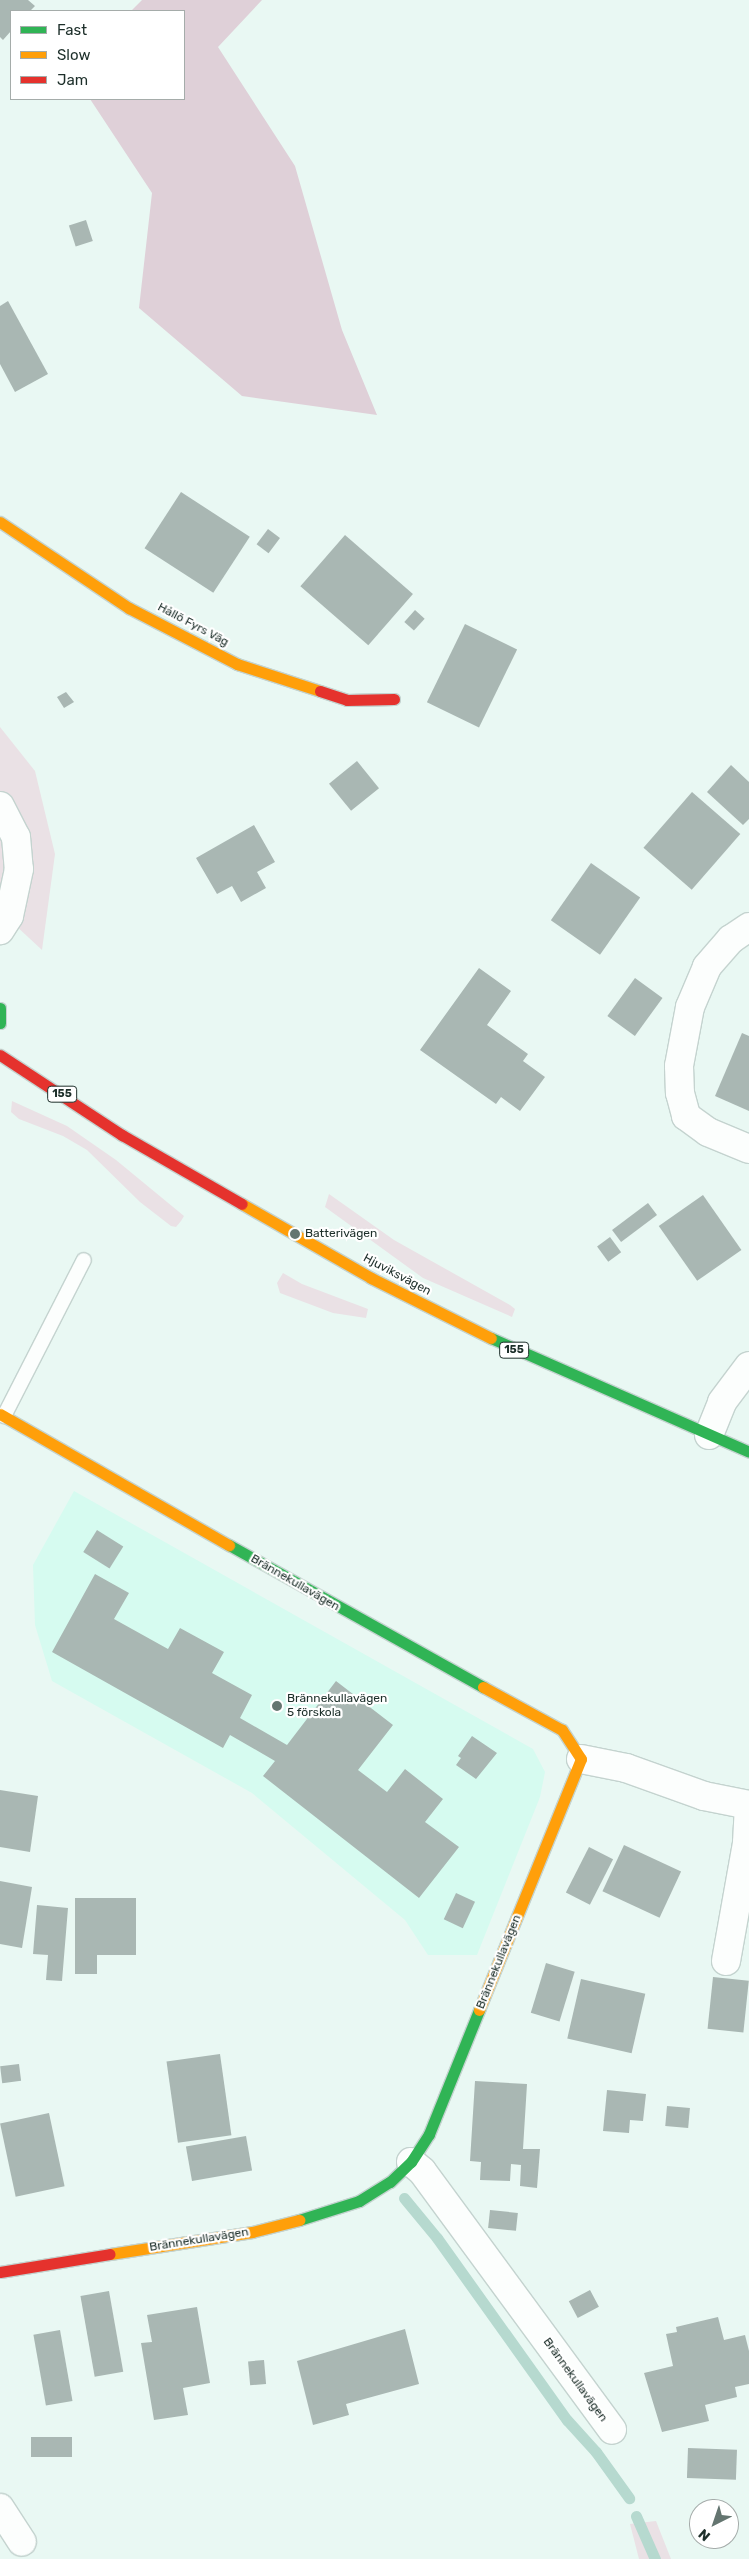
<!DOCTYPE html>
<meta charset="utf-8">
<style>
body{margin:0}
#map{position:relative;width:749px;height:2559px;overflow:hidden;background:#e9f8f3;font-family:Rubik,sans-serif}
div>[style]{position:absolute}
.built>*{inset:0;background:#d6fbf0}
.green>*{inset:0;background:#eae1e5}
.forest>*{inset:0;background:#dfd0d8}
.stream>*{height:11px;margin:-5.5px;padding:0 5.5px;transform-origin:5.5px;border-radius:5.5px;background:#b6d9cf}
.building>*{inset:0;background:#a9b7b3;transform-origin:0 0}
.roads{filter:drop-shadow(1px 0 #c4d3cf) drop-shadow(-1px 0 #c4d3cf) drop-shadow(0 1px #c4d3cf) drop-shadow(0 -1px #c4d3cf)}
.lane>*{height:14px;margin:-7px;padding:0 7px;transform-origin:7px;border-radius:7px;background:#fcfefd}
.street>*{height:28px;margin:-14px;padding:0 14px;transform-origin:14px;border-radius:14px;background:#fcfefd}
.fast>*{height:11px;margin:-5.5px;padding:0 5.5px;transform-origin:5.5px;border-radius:5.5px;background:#30b455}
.slow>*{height:11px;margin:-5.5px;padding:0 5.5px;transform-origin:5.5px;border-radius:5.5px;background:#ff9f0a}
.jam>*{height:11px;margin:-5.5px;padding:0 5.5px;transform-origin:5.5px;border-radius:5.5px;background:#e5322d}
.dots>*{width:14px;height:14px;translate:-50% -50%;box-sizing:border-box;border:2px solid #fff;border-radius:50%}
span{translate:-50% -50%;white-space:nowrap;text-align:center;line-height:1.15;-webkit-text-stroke:4.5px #fff;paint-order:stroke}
.shield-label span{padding:1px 4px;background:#fff;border:1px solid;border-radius:4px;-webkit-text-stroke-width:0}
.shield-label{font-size:11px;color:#1d2f2a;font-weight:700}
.street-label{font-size:12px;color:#1d2f2a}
.poi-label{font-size:12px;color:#1d2f2a}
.left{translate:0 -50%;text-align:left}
.legend{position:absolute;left:10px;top:10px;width:175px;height:90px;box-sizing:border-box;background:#fff;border:1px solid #a5acaa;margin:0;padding:6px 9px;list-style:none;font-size:15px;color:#1d2f2a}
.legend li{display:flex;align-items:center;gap:10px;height:25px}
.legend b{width:25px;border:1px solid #a5acaa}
.north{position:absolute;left:689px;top:2499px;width:50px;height:50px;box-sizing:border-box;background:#fff;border:1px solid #a5acaa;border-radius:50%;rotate:221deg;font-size:14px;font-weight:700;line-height:20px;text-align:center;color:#1d2f2a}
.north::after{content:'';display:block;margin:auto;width:18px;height:22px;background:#647570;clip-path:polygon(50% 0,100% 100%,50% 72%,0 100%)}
</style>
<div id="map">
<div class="built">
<i style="clip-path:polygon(74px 1491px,533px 1749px,545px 1772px,540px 1797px,477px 1955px,428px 1955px,405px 1920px,252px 1793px,52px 1681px,35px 1625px,33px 1565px)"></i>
</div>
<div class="green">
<i style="clip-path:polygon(0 727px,35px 771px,55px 854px,42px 950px,0 911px)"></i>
<i style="clip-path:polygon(12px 1101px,67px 1126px,116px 1160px,184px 1216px,181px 1221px,176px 1227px,171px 1226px,140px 1202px,87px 1150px,63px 1136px,19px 1119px,11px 1112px)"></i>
<i style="clip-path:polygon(329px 1194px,394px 1240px,510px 1305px,515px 1309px,512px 1317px,423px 1278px,325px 1207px)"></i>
<i style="clip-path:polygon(283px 1273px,302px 1284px,368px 1309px,366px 1318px,333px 1313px,280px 1293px,277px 1283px)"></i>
<i style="clip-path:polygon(656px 2521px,671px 2559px,639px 2559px,630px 2524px)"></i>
</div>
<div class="forest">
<i style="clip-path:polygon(142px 0,262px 0,218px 47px,295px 166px,342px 330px,377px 415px,242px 396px,139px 308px,152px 193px,90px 99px,184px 99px,184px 11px,131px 11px)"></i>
</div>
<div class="stream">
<i style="left:404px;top:2198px;width:52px;rotate:50.5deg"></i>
<i style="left:437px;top:2238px;width:224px;rotate:54.5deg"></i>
<i style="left:567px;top:2420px;width:43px;rotate:47.8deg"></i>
<i style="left:596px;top:2452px;width:57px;rotate:54.3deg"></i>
<i style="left:636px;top:2516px;width:47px;rotate:66.2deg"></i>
</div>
<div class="building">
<i style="clip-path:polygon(0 0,28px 0,35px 6px,30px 11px,11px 11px,11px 31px,3px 40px,0 37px)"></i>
<i style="left:86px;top:220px;width:22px;height:18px;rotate:72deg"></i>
<i style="clip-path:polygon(8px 301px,48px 374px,15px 392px,0 364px,0 306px)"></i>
<i style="left:181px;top:492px;width:82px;height:67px;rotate:33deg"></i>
<i style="left:268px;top:529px;width:15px;height:19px;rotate:37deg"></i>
<i style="left:345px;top:535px;width:90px;height:68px;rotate:41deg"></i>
<i style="left:415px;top:610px;width:13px;height:16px;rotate:42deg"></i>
<i style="left:465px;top:624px;width:58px;height:87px;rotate:26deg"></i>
<i style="clip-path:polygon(66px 692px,74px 702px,64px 708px,57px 697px)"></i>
<i style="left:357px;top:761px;width:35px;height:36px;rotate:51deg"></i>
<i style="clip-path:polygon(731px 765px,749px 782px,749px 819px,743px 825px,707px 792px)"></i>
<i style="left:692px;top:792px;width:64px;height:74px;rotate:41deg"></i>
<i style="clip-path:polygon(254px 825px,275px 862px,257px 872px,266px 888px,241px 902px,232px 886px,217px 894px,196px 858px)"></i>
<i style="left:591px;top:863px;width:60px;height:70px;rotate:35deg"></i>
<i style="clip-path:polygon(479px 968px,511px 991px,487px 1025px,528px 1054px,523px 1061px,545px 1077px,520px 1111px,501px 1097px,496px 1104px,420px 1050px)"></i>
<i style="left:635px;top:978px;width:34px;height:47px;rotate:36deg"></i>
<i style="clip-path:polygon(742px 1033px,749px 1036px,749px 1111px,715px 1096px)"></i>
<i style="left:703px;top:1195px;width:67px;height:54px;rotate:55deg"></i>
<i style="left:648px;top:1203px;width:15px;height:45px;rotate:53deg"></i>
<i style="left:610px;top:1237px;width:19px;height:16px;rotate:54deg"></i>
<i style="left:97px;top:1530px;width:31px;height:26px;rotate:32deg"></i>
<i style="clip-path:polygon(95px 1574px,129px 1593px,114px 1619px,168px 1649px,180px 1628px,224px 1652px,212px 1673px,252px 1695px,240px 1718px,287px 1745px,336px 1681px,393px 1725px,358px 1770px,387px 1792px,405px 1769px,443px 1799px,425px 1822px,459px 1847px,419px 1898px,263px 1776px,275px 1761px,230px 1735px,223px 1748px,52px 1652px)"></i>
<i style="clip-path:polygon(472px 1736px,497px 1753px,476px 1779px,456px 1765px,461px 1758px,458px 1756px)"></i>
<i style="clip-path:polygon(0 1790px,38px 1796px,30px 1852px,0 1847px)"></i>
<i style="left:624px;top:1845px;width:63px;height:51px;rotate:25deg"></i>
<i style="left:589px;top:1847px;width:27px;height:51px;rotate:27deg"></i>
<i style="clip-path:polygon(0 1881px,32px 1887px,22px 1948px,0 1944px)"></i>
<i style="left:456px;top:1893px;width:21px;height:29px;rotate:25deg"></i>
<i style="clip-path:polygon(75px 1898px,136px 1898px,136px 1955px,97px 1955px,97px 1974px,75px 1974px)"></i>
<i style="clip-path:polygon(37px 1905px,68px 1908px,62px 1981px,46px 1980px,48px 1955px,33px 1954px)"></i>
<i style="left:546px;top:1963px;width:30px;height:52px;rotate:17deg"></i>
<i style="left:713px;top:1977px;width:36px;height:52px;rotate:6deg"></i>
<i style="left:581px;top:1979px;width:66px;height:61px;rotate:13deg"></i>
<i style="left:220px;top:2054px;width:82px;height:54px;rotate:82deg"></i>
<i style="left:19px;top:2064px;width:17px;height:19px;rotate:83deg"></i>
<i style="clip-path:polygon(475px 2081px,527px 2084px,523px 2149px,540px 2149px,537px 2188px,520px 2186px,521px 2165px,511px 2164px,510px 2181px,480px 2180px,481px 2162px,470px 2161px)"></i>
<i style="clip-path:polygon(607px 2090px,646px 2094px,643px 2121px,630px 2120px,629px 2133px,603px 2131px)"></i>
<i style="left:667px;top:2106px;width:23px;height:20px;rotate:5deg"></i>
<i style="left:49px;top:2113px;width:75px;height:50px;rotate:78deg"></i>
<i style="left:246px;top:2136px;width:35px;height:61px;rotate:80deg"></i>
<i style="left:490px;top:2210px;width:28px;height:18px;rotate:6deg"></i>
<i style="left:590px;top:2290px;width:19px;height:24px;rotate:62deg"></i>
<i style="left:109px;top:2291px;width:82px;height:29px;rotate:80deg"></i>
<i style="clip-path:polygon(197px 2307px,210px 2383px,183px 2388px,188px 2415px,154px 2420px,141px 2343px,152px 2342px,147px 2315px)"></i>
<i style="clip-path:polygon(718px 2317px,724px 2340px,745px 2335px,749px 2351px,749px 2384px,735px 2387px,737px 2397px,705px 2405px,709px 2421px,662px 2432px,644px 2373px,673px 2366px,666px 2334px,677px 2332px,676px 2327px)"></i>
<i style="clip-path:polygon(405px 2329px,419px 2384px,346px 2404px,349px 2415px,313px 2425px,297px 2361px)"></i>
<i style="left:60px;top:2330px;width:72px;height:27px;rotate:80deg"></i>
<i style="left:264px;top:2360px;width:24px;height:16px;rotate:85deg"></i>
<i style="left:31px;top:2437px;width:41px;height:20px"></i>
<i style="left:688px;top:2448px;width:49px;height:30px;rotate:2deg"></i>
</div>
<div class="roads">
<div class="lane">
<i style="left:4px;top:1416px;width:175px;rotate:-62.9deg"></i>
</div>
<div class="street">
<i style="left:0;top:806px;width:35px;rotate:63deg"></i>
<i style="left:16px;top:837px;width:32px;rotate:85deg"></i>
<i style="left:19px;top:869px;width:48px;rotate:102deg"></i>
<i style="left:9px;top:916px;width:17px;rotate:123deg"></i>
<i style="left:749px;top:927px;width:22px;rotate:146deg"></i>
<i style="left:731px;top:939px;width:37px;rotate:131deg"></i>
<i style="left:707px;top:967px;width:43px;rotate:113deg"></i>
<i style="left:690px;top:1007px;width:60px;rotate:100.6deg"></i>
<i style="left:679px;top:1066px;width:27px;rotate:88deg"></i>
<i style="left:680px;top:1093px;width:24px;rotate:75deg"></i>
<i style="left:686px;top:1116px;width:27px;rotate:36deg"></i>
<i style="left:708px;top:1132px;width:44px;rotate:22.5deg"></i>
<i style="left:709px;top:1435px;width:35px;rotate:-68deg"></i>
<i style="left:722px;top:1402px;width:45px;rotate:-53.1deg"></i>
<i style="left:581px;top:1759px;width:46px;rotate:11.3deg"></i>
<i style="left:626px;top:1768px;width:83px;rotate:19.7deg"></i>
<i style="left:704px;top:1796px;width:46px;rotate:11.3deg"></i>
<i style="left:726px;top:1961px;width:120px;rotate:-79.9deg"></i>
<i style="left:747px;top:1843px;width:38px;rotate:-87deg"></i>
<i style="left:411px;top:2162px;width:14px;rotate:39deg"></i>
<i style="left:422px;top:2171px;width:321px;rotate:53.7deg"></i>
<i style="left:0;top:2508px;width:40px;rotate:57.1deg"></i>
</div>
<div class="fast">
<i style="left:0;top:1008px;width:15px;rotate:90deg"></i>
<i style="left:491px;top:1338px;width:282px;rotate:23.8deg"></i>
<i style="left:229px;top:1545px;width:291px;rotate:29.2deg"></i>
<i style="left:299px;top:2220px;width:63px;rotate:-17.6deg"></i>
<i style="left:359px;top:2201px;width:36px;rotate:-32deg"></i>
<i style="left:390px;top:2182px;width:29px;rotate:-44deg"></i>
<i style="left:411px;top:2162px;width:33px;rotate:-57deg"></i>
<i style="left:429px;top:2134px;width:134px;rotate:-68deg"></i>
</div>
<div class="slow">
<i style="left:0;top:522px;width:155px;rotate:33.7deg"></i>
<i style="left:129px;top:608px;width:122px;rotate:27.4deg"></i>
<i style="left:237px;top:664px;width:87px;rotate:18deg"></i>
<i style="left:242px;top:1204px;width:149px;rotate:29.8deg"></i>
<i style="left:371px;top:1278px;width:134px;rotate:26.6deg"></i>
<i style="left:0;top:1414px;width:264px;rotate:29.8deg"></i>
<i style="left:479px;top:2010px;width:271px;rotate:-67.9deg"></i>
<i style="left:581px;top:1759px;width:35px;rotate:-123deg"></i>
<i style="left:562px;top:1730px;width:90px;rotate:-151.4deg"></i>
<i style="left:110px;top:2254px;width:144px;rotate:-8.8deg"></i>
<i style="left:252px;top:2232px;width:49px;rotate:-14.3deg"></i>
</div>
<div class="jam">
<i style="left:320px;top:691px;width:28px;rotate:18deg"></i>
<i style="left:347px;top:700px;width:47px;rotate:-1.2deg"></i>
<i style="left:0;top:1055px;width:146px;rotate:33.3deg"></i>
<i style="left:122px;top:1135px;width:138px;rotate:29.9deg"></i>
<i style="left:0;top:2272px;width:111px;rotate:-9.3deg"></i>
</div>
</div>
<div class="dots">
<i style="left:295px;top:1234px;background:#647570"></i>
<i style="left:277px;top:1706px;background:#647570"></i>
</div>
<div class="shield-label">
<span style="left:62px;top:1094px">155</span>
<span style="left:514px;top:1350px">155</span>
</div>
<div class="street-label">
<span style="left:193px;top:625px;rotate:28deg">Hållö Fyrs Väg</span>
<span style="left:397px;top:1275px;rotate:28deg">Hjuviksvägen</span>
<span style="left:295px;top:1583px;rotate:30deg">Brännekullavägen</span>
<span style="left:499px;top:1962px;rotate:-68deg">Brännekullavägen</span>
<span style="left:199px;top:2240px;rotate:-9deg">Brännekullavägen</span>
<span style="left:575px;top:2380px;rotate:54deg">Brännekullavägen</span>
</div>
<div class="poi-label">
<span class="left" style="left:305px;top:1234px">Batterivägen</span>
<span class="left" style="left:287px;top:1706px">Brännekullavägen<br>5 förskola</span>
</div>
<ul class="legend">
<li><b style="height:6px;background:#30b455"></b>Fast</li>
<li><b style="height:6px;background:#ff9f0a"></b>Slow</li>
<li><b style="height:6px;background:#e5322d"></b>Jam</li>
</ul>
<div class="north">N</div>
</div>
